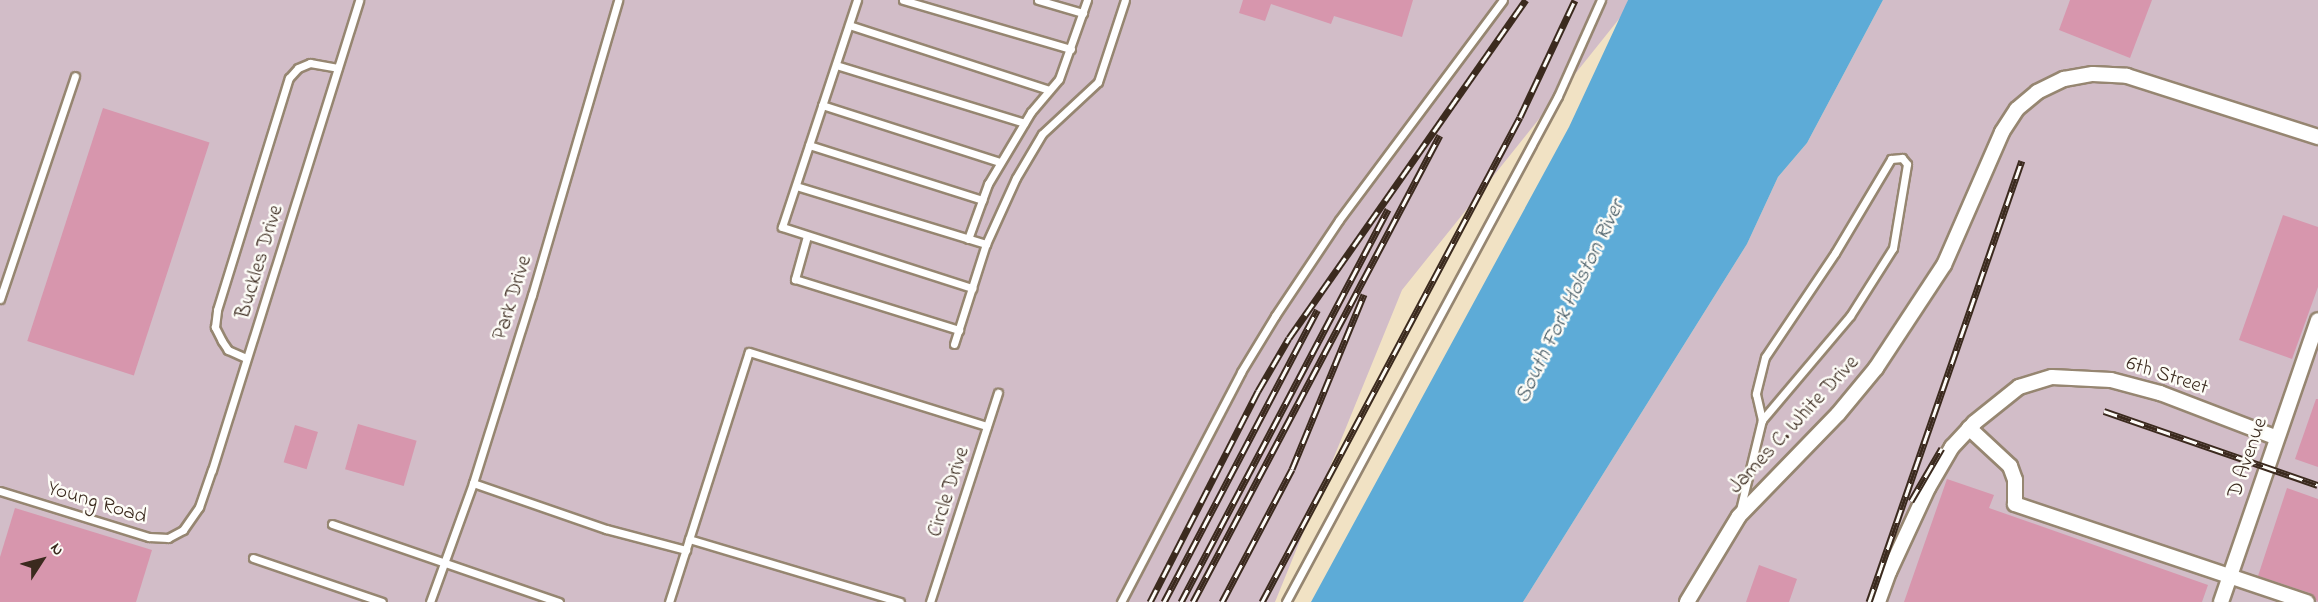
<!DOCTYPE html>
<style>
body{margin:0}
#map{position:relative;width:2318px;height:602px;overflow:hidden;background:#f1e2c4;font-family:"Indie Flower",sans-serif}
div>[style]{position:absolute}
.industrial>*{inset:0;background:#d2bdc8}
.water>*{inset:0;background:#5dabd7}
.building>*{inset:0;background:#d796ad;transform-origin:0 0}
.roads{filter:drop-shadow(2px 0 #968671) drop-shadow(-2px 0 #968671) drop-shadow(0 2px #968671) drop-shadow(0 -2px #968671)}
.service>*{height:7px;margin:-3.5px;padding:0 3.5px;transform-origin:3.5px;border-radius:3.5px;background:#fff}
.minor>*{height:14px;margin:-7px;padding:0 7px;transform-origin:7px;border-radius:7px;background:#fff}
.rail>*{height:7px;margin-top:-3.5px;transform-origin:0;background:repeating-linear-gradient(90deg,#fdfcf7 0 14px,#3b2a1e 0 28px);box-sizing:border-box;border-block:2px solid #3b2a1e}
span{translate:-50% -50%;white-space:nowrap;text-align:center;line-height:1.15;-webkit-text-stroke:5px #fdfcf7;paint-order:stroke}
.street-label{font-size:21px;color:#3b2a1e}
.water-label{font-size:22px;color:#495e68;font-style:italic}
.north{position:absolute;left:12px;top:530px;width:60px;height:60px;-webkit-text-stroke:4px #fdfcf7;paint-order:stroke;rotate:54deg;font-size:16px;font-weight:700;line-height:24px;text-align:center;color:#3b2a1e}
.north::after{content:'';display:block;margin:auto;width:21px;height:27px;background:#3b2a1e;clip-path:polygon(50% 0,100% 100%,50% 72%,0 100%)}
</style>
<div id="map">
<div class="industrial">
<i style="clip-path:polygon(0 0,1628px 0,1623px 14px,1402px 290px,1275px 602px,0 602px)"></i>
<i style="clip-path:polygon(1883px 0,2318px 0,2318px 602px,1523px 602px,1747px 244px,1778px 177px,1807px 143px)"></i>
</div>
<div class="water">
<i style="clip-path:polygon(1628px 0,1883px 0,1807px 143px,1778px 177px,1747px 244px,1523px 602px,1311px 602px,1569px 127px)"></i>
</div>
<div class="building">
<i style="clip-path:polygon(1243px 0,1413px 0,1402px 37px,1334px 16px,1331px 24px,1271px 4px,1265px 21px,1239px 13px)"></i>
<i style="clip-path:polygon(2070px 0,2152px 0,2130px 58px,2059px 30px)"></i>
<i style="left:103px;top:108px;width:112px;height:245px;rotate:18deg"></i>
<i style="clip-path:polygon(2283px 215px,2318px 227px,2318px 287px,2292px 359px,2239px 340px)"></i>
<i style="clip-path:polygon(2316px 399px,2318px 399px,2318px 467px,2295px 459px)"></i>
<i style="left:358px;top:424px;width:61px;height:47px;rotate:16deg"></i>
<i style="left:295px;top:425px;width:24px;height:39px;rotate:17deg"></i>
<i style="clip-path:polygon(1947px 479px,1994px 495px,1989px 508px,2208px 585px,2202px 602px,1904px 602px)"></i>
<i style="clip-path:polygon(2287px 488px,2318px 499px,2318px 602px,2310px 593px,2258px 576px)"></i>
<i style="clip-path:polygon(15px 508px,152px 550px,136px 602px,0 602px,0 557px)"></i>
<i style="clip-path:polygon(1759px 565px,1797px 579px,1789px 602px,1746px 602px)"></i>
</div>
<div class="roads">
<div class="service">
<i style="left:857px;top:0;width:239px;rotate:108.3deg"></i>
<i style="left:782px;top:227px;width:200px;rotate:17.8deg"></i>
<i style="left:903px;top:0;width:175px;rotate:16.3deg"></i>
<i style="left:1038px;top:0;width:47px;rotate:16.1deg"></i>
<i style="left:849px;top:25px;width:210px;rotate:18deg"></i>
<i style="left:836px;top:65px;width:197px;rotate:17.1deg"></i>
<i style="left:822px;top:105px;width:187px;rotate:17.8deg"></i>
<i style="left:809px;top:145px;width:182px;rotate:17.6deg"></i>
<i style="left:796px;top:186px;width:199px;rotate:17deg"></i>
<i style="left:807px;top:236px;width:45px;rotate:105.6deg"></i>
<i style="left:795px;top:279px;width:172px;rotate:17.3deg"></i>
<i style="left:968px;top:239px;width:59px;rotate:-70deg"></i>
<i style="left:988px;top:184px;width:84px;rotate:-59.2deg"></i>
<i style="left:1031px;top:112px;width:43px;rotate:-49.7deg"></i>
<i style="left:1059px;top:79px;width:84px;rotate:-70.5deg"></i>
<i style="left:0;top:299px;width:235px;rotate:-71.4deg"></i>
<i style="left:954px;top:344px;width:105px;rotate:-72.3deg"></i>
<i style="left:986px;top:244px;width:72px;rotate:-65.6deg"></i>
<i style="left:1016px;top:178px;width:51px;rotate:-59.4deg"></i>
<i style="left:1042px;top:134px;width:76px;rotate:-42.9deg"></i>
<i style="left:1098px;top:82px;width:86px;rotate:-71.8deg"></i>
<i style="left:246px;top:358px;width:20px;rotate:-156deg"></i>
<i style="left:228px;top:350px;width:11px;rotate:-124deg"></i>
<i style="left:222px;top:341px;width:16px;rotate:-117deg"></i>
<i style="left:215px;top:327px;width:17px;rotate:-83deg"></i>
<i style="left:217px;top:310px;width:243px;rotate:-72.8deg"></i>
<i style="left:289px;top:78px;width:13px;rotate:-48deg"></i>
<i style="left:298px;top:68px;width:13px;rotate:-23deg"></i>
<i style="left:310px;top:63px;width:28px;rotate:10deg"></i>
<i style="left:473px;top:483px;width:141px;rotate:19.1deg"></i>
<i style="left:606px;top:529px;width:83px;rotate:14.7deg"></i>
<i style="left:0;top:491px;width:156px;rotate:17.2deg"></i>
<i style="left:149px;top:537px;width:19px;rotate:3deg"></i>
<i style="left:168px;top:538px;width:17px;rotate:-28deg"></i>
<i style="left:183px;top:530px;width:28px;rotate:-55deg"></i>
<i style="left:199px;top:507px;width:39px;rotate:-71deg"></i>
<i style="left:212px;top:470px;width:492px;rotate:-72.6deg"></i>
<i style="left:1740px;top:510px;width:93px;rotate:-76.3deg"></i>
<i style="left:1762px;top:420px;width:136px;rotate:-49.8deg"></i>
<i style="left:1850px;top:316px;width:80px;rotate:-57.7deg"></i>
<i style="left:1893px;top:248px;width:85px;rotate:-80.5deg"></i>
<i style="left:1907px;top:164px;width:8px;rotate:-130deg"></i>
<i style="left:1902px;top:158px;width:11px;rotate:175deg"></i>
<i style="left:1891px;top:159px;width:109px;rotate:120.8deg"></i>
<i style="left:1835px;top:253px;width:125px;rotate:123.9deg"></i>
<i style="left:1765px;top:357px;width:38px;rotate:104deg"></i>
<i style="left:1756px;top:394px;width:27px;rotate:77deg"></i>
<i style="left:332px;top:524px;width:240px;rotate:19deg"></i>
<i style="left:689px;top:539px;width:220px;rotate:16.6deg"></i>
<i style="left:253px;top:558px;width:136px;rotate:18.8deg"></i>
<i style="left:430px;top:602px;width:127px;rotate:-70.1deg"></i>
<i style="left:473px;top:483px;width:197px;rotate:-72.6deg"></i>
<i style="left:532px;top:295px;width:307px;rotate:-73.7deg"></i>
<i style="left:669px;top:602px;width:262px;rotate:-72.3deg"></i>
<i style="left:749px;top:352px;width:249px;rotate:17.3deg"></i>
<i style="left:930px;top:602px;width:220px;rotate:-72deg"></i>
<i style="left:1121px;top:602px;width:259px;rotate:-62.4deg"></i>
<i style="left:1241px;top:372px;width:66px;rotate:-58.7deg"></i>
<i style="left:1275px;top:316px;width:115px;rotate:-56.3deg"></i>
<i style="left:1339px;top:220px;width:274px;rotate:-53.3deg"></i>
<i style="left:1286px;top:602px;width:574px;rotate:-61.74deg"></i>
<i style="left:1558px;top:96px;width:105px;rotate:-65.9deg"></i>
</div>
<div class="minor">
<i style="left:1969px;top:428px;width:56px;rotate:42.8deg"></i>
<i style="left:2010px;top:466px;width:15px;rotate:70deg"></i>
<i style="left:2015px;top:480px;width:24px;rotate:90deg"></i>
<i style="left:2015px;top:504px;width:308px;rotate:18.6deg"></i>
<i style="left:1687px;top:602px;width:100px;rotate:-58.8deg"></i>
<i style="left:1739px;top:516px;width:142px;rotate:-45.9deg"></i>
<i style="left:1838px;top:414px;width:60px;rotate:-50.4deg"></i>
<i style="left:1876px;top:368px;width:123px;rotate:-56.6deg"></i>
<i style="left:1944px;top:265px;width:145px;rotate:-66.4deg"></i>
<i style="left:2002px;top:132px;width:27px;rotate:-57deg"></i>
<i style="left:2017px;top:109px;width:26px;rotate:-40deg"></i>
<i style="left:2037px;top:92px;width:30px;rotate:-26deg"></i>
<i style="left:2064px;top:79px;width:29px;rotate:-10deg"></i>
<i style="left:2093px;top:74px;width:34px;rotate:3deg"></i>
<i style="left:2127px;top:76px;width:201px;rotate:17.7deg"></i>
<i style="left:1878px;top:602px;width:32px;rotate:-70deg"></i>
<i style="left:1889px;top:572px;width:93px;rotate:-65.1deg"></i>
<i style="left:1928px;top:488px;width:48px;rotate:-59.7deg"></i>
<i style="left:1952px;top:447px;width:33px;rotate:-47deg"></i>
<i style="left:1974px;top:423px;width:58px;rotate:-38.7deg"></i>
<i style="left:2019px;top:387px;width:34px;rotate:-17deg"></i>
<i style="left:2052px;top:377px;width:59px;rotate:2.9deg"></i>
<i style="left:2111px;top:380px;width:51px;rotate:14.9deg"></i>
<i style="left:2160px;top:393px;width:125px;rotate:21deg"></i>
<i style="left:2221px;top:602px;width:298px;rotate:-71deg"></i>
</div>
</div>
<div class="rail">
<i style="left:2104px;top:411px;width:226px;rotate:19.1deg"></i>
<i style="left:1911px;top:501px;width:61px;rotate:-59.7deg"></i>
<i style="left:1150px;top:602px;width:237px;rotate:-62.9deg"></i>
<i style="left:1258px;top:391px;width:61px;rotate:-59.7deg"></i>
<i style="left:1289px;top:338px;width:413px;rotate:-55deg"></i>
<i style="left:1164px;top:602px;width:330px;rotate:-62.3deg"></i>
<i style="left:1181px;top:602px;width:444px;rotate:-62.2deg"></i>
<i style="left:1193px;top:602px;width:528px;rotate:-62.13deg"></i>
<i style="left:1222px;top:602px;width:150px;rotate:-62.2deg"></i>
<i style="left:1292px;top:469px;width:189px;rotate:-67.6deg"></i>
<i style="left:1262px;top:602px;width:549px;rotate:-61.99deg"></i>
<i style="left:1520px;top:117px;width:129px;rotate:-64.8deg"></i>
<i style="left:1869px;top:602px;width:467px;rotate:-70.9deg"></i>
</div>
<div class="street-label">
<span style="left:260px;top:262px;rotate:-73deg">Buckles Drive</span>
<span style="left:513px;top:298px;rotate:-73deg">Park Drive</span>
<span style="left:2167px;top:376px;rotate:18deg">6th Street</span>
<span style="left:1794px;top:425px;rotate:-47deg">James C. White Drive</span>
<span style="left:2248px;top:458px;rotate:-71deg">D Avenue</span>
<span style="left:949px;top:492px;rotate:-72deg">Circle Drive</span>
<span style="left:97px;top:503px;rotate:17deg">Young Road</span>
</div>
<div class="water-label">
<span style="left:1571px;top:302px;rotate:-64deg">South Fork Holston River</span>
</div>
<div class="north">N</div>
</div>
